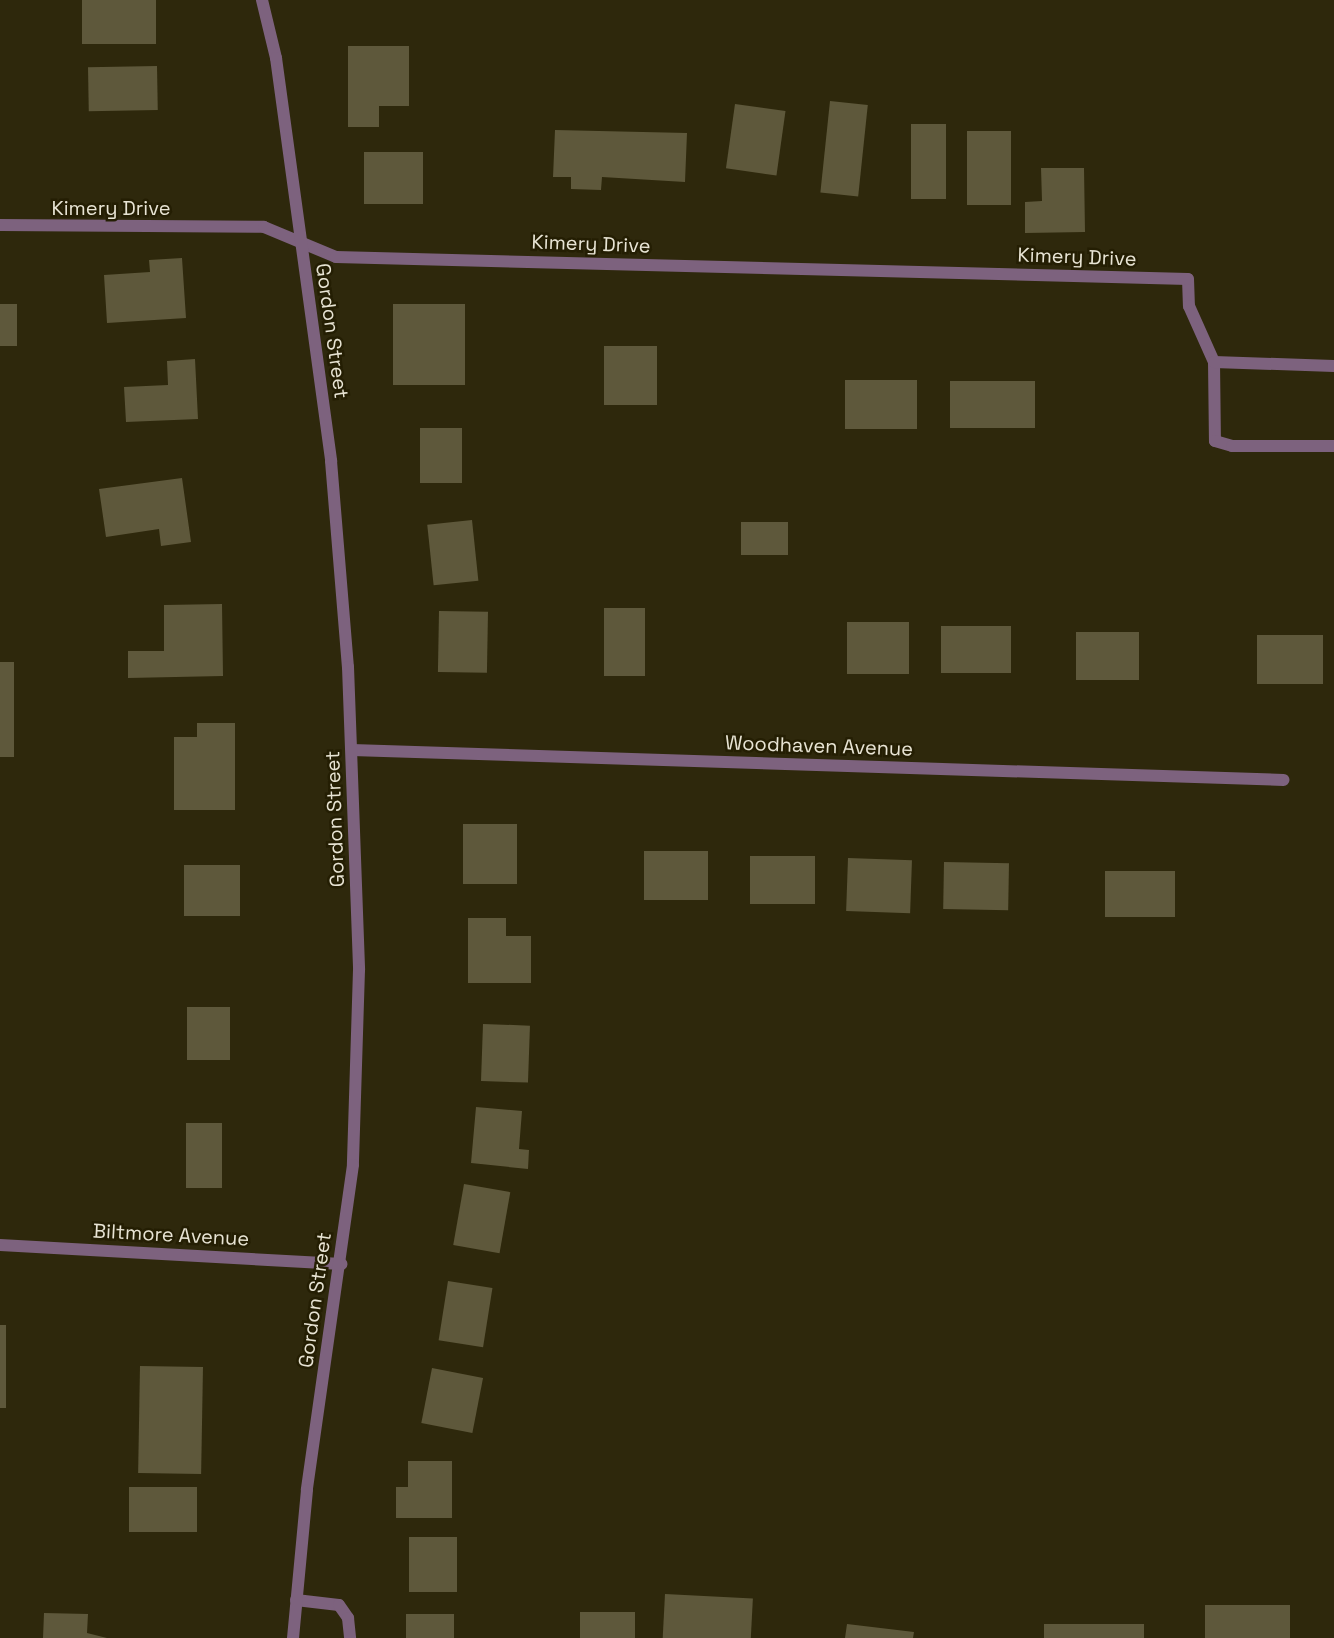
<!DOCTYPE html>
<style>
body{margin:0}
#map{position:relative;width:1334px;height:1638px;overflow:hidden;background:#2e280c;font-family:"Space Grotesk",sans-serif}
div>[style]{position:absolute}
.building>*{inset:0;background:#5e583b;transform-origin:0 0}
.service>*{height:12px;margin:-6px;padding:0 6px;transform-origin:6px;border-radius:6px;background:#7d627e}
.minor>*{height:12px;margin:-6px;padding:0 6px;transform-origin:6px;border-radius:6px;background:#7d627e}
.tertiary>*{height:12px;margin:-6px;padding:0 6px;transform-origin:6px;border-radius:6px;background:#7d627e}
span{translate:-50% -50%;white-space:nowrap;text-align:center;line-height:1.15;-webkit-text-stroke:5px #241e03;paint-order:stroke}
.street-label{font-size:20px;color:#e8e4d4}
</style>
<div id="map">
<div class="building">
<i style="left:82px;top:0;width:74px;height:44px"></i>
<i style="clip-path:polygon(348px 46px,409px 46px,409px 106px,379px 106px,379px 127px,348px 127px)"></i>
<i style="left:157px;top:66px;width:44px;height:69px;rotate:89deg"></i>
<i style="left:830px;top:101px;width:38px;height:92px;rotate:6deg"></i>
<i style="left:735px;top:104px;width:51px;height:65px;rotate:8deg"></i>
<i style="left:911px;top:124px;width:35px;height:75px"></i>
<i style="clip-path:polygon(555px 130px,687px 133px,685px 182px,602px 177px,601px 190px,571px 189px,571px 177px,553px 177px)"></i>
<i style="left:967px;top:131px;width:44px;height:74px"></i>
<i style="left:364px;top:152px;width:59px;height:52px"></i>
<i style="clip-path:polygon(1041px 168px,1084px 168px,1085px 232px,1025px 233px,1025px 202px,1042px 201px)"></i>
<i style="clip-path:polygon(182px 258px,186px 318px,107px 323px,104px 275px,150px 272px,149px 260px)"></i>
<i style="left:0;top:304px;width:17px;height:42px"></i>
<i style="left:393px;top:304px;width:72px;height:81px"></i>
<i style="left:604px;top:346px;width:53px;height:59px"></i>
<i style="clip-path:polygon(195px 359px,198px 419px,126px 422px,124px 387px,168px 385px,167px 361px)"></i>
<i style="left:845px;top:380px;width:72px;height:49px"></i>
<i style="left:950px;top:381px;width:85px;height:47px"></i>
<i style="left:420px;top:428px;width:42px;height:55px"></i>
<i style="clip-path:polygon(182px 478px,191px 542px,161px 546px,159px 529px,106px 537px,99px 489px)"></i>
<i style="left:472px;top:520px;width:61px;height:45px;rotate:84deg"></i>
<i style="left:741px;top:522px;width:47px;height:33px"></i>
<i style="clip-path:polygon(222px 604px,223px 676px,128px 678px,128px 651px,164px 651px,164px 605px)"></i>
<i style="left:604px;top:608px;width:41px;height:68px"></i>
<i style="left:439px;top:611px;width:49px;height:61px;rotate:1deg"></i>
<i style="left:847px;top:622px;width:62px;height:52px"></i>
<i style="left:941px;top:626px;width:70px;height:47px"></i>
<i style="left:1076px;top:632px;width:63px;height:48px"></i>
<i style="left:1257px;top:635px;width:66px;height:49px"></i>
<i style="left:0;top:662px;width:14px;height:95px"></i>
<i style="clip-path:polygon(197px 723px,235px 723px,235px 810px,174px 810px,174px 737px,197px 737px)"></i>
<i style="left:463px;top:824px;width:54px;height:60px"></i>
<i style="left:644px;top:851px;width:64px;height:49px"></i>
<i style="left:750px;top:856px;width:65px;height:48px"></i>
<i style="left:848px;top:858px;width:64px;height:53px;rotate:2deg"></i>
<i style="left:944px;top:862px;width:65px;height:47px;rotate:1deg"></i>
<i style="left:184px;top:865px;width:56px;height:51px"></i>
<i style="left:1105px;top:871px;width:70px;height:46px"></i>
<i style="clip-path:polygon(468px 918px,506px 918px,506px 936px,531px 936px,531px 983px,468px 983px)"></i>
<i style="left:187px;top:1007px;width:43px;height:53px"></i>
<i style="left:483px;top:1024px;width:47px;height:57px;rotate:2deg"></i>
<i style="clip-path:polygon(476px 1107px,522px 1111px,519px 1149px,529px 1150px,528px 1169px,471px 1163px)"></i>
<i style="left:186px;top:1123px;width:36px;height:65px"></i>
<i style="left:464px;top:1184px;width:47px;height:62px;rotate:10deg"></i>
<i style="left:448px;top:1281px;width:45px;height:60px;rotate:9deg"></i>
<i style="left:0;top:1325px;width:6px;height:83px"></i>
<i style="left:140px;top:1366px;width:63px;height:107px;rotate:1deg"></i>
<i style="left:432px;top:1368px;width:52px;height:56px;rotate:11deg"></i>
<i style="clip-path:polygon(408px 1461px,452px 1461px,452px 1518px,396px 1518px,396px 1487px,408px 1487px)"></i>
<i style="left:129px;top:1487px;width:68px;height:45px"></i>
<i style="left:409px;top:1537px;width:48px;height:55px"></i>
<i style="left:665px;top:1594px;width:88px;height:44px;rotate:3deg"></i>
<i style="left:1205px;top:1605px;width:85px;height:33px"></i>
<i style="left:580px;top:1612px;width:55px;height:26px"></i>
<i style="clip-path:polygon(44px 1613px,88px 1614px,87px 1633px,107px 1638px,43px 1638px)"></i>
<i style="left:406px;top:1614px;width:48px;height:24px"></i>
<i style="clip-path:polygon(847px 1624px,914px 1632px,913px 1638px,845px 1638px)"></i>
<i style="left:1044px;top:1624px;width:100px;height:14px"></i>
</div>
<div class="service">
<i style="left:1188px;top:279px;width:27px;rotate:88deg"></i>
<i style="left:1189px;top:306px;width:61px;rotate:65.9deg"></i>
<i style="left:1214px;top:362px;width:79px;rotate:89.3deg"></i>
<i style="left:1215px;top:441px;width:18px;rotate:16deg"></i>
<i style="left:1232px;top:446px;width:102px"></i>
<i style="left:1214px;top:362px;width:120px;rotate:1.9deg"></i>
<i style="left:296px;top:1600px;width:43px;rotate:6.6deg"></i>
<i style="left:339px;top:1605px;width:16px;rotate:55deg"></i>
<i style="left:348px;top:1618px;width:20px;rotate:84deg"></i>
</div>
<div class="minor">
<i style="left:0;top:225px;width:264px;rotate:0.4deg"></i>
<i style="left:264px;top:227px;width:78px;rotate:22.6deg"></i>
<i style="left:336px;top:257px;width:852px;rotate:1.48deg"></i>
<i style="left:352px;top:750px;width:932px;rotate:1.84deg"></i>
<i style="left:0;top:1245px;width:342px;rotate:3.2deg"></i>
</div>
<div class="tertiary">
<i style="left:262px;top:0;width:60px;rotate:76.4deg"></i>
<i style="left:276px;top:58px;width:407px;rotate:82.2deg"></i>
<i style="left:331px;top:461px;width:207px;rotate:85.3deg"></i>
<i style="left:348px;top:667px;width:303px;rotate:87.9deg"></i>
<i style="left:359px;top:970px;width:195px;rotate:91.8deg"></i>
<i style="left:353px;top:1165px;width:328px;rotate:98.1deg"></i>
<i style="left:307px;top:1490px;width:149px;rotate:95.4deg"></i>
</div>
<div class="street-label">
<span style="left:111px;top:208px">Kimery Drive</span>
<span style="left:591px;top:244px;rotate:2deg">Kimery Drive</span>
<span style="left:1077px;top:257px;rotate:2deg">Kimery Drive</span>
<span style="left:332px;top:331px;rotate:82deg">Gordon Street</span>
<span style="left:819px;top:746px;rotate:2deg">Woodhaven Avenue</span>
<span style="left:335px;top:819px;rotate:-92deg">Gordon Street</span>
<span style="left:171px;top:1235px;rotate:3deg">Biltmore Avenue</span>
<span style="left:315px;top:1300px;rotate:-82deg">Gordon Street</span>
</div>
</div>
